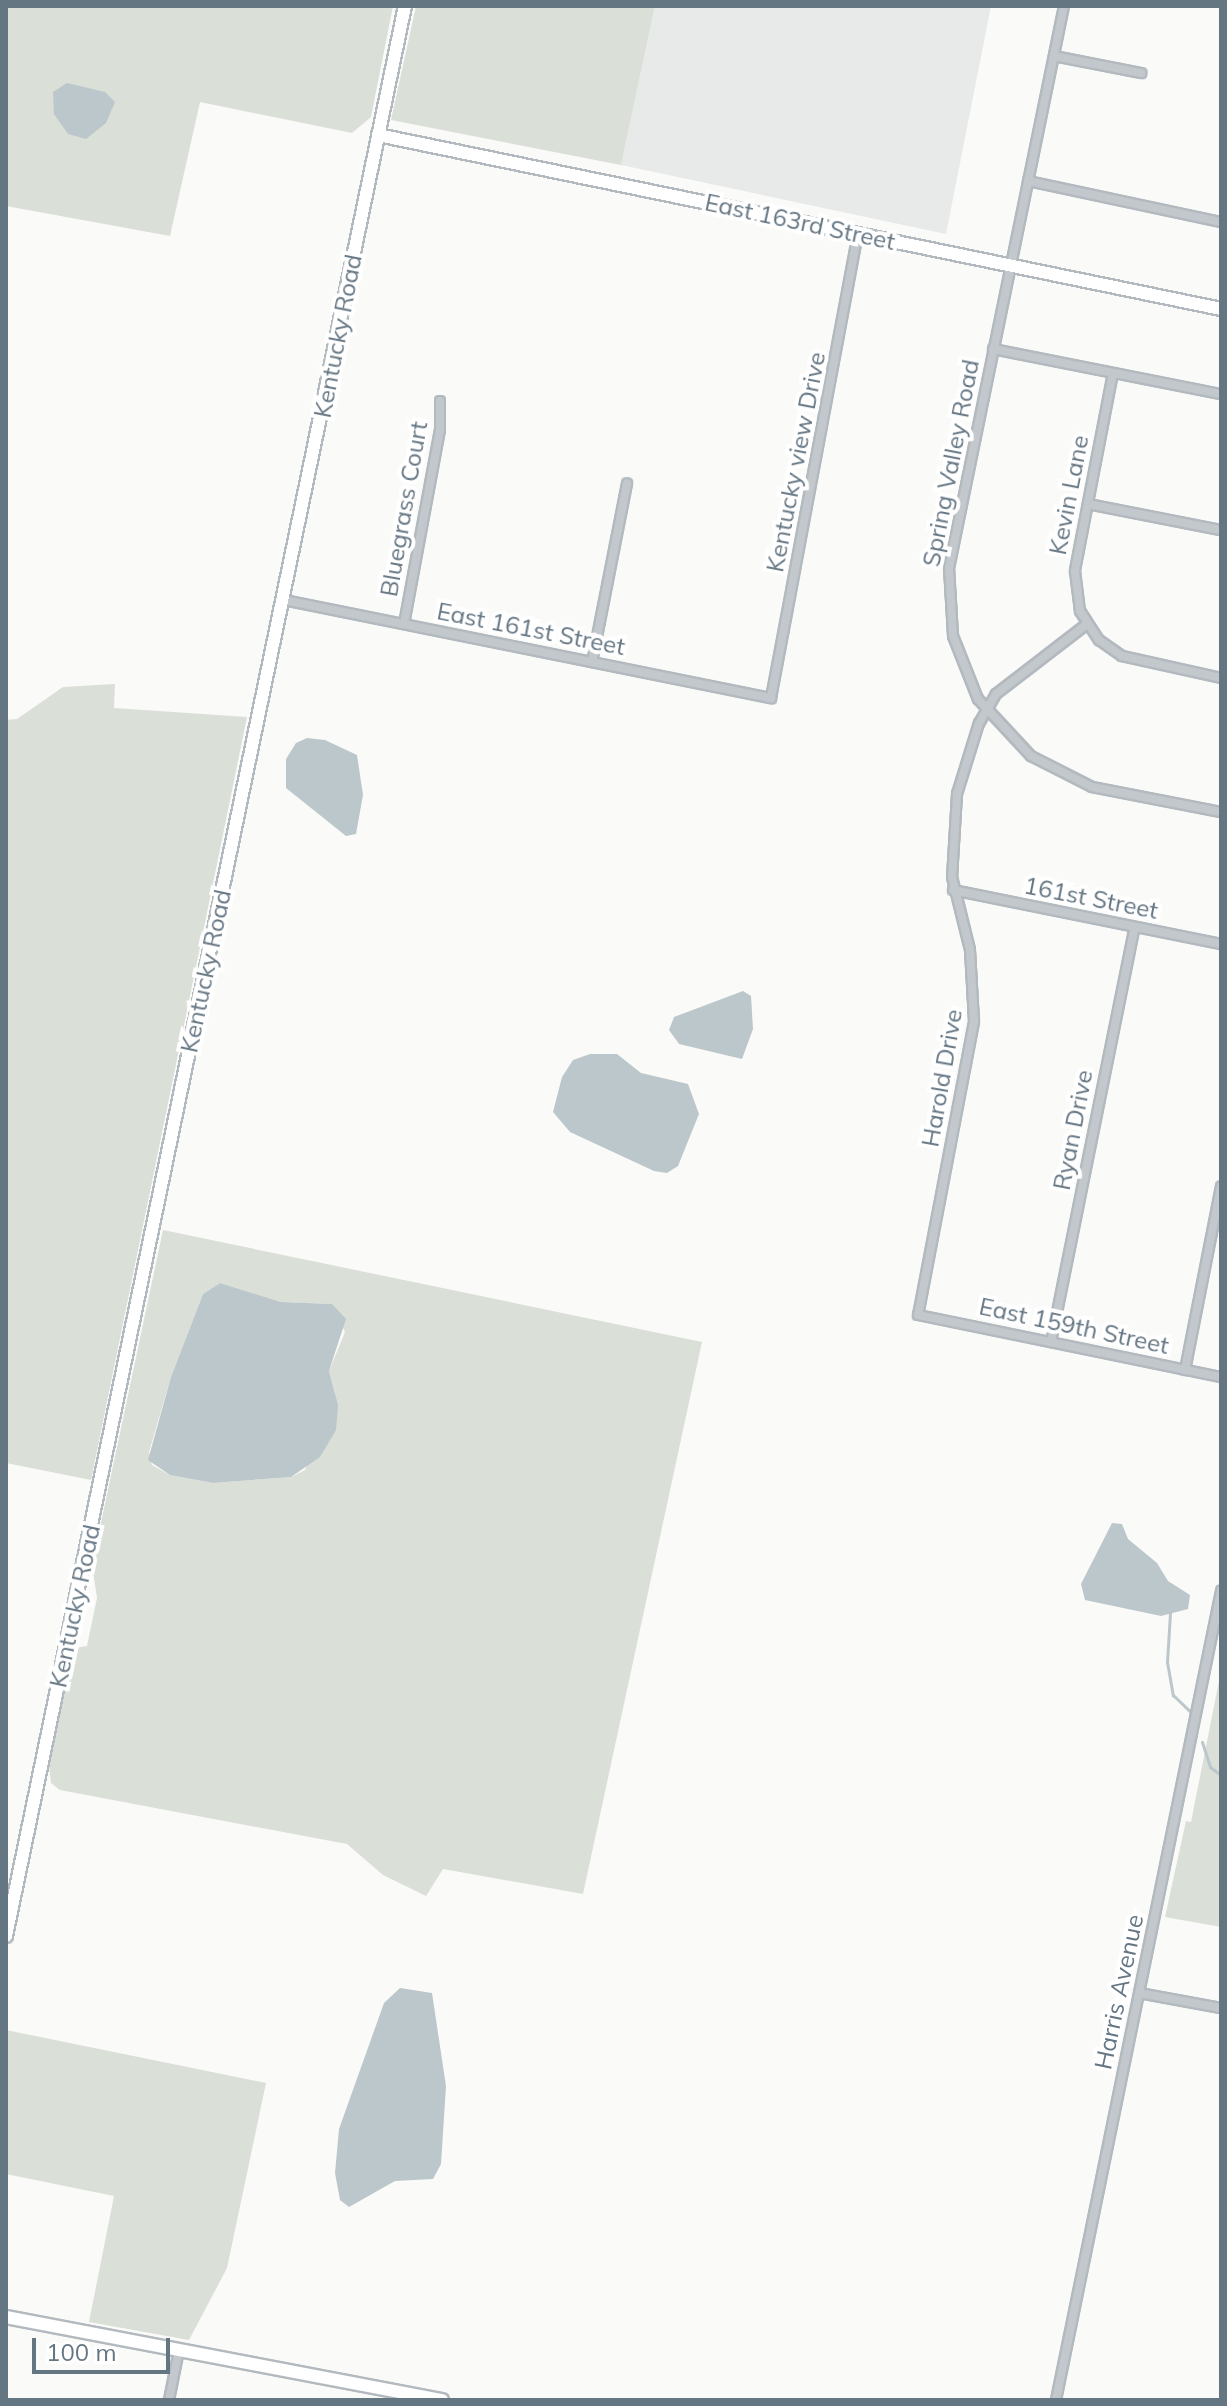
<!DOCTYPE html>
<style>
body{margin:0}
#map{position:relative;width:1227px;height:2406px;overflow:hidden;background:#fafaf8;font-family:Mulish,sans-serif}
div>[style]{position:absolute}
.built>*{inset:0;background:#e8e9e9}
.green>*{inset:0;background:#dadfd7}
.water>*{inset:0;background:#bbc7cb}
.stream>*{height:3px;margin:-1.5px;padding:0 1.5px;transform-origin:1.5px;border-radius:1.5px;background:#bbc7cb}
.roads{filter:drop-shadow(2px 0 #b3babf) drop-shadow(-2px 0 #b3babf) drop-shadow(0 2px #b3babf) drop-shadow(0 -2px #b3babf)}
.street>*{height:8px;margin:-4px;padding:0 4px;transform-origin:4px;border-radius:4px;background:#c3c8cc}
.secondary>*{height:12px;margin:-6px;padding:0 6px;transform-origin:6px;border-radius:6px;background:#fff}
span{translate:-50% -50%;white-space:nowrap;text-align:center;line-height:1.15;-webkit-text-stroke:8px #fff;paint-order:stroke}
.street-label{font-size:24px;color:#657683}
.frame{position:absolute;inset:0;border:8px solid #657683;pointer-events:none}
.scale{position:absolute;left:32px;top:2338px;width:138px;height:36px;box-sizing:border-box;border:4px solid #657683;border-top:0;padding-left:10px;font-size:24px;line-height:28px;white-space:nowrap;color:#657683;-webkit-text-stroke:6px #fff;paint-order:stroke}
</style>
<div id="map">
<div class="built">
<i style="clip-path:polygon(655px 6px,991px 6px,946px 234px,621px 165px)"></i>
</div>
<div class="green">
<i style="clip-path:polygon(6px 6px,393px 6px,371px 117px,352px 133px,200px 102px,170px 236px,6px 206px)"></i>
<i style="clip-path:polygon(416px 6px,655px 6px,621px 165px,391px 120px)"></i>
<i style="clip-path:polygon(115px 684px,114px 708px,247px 717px,91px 1480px,6px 1463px,6px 720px,17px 719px,63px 687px)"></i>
<i style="clip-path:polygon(evenodd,163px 1230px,702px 1342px,583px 1894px,443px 1869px,426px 1896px,383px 1875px,347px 1844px,60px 1790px,51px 1783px,49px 1765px,74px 1648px,87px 1646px,97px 1598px,92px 1565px,163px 1230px,220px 1283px,281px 1302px,332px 1304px,345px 1332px,329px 1371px,335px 1393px,305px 1470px,291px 1477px,213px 1483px,170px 1475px,152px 1465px,149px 1452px,171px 1377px,203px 1294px,220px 1283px)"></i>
<i style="clip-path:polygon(1221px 1671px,1221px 1927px,1165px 1917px,1186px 1821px,1191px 1822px)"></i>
<i style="clip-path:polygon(6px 2030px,266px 2083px,227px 2268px,189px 2340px,89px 2322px,114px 2196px,6px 2174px)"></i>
</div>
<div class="water">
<i style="clip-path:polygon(67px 83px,105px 92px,115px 102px,106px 123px,86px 139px,68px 134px,54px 114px,53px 92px)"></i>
<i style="clip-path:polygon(307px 738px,325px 740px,357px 755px,363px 795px,356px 834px,346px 836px,286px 788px,286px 759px,296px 743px)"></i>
<i style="clip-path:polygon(743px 991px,751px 996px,753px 1029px,742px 1059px,679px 1044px,669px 1030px,674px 1017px)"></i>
<i style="clip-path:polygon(590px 1054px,617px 1054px,641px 1073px,688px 1084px,699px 1114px,678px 1166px,667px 1173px,654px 1171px,570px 1132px,553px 1112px,562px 1077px,573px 1060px)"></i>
<i style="clip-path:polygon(220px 1283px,281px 1302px,332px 1304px,346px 1319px,329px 1371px,338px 1405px,336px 1430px,320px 1457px,291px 1477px,213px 1483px,170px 1475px,148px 1460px,171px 1377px,203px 1294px)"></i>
<i style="clip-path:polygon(1112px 1523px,1122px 1524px,1128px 1539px,1157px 1563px,1168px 1581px,1190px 1595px,1188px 1609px,1161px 1616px,1085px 1600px,1081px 1584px)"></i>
<i style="clip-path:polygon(400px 1988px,432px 1993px,446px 2086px,441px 2164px,433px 2179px,395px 2181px,349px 2207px,340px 2200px,335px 2173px,339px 2129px,384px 2003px)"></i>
</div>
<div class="stream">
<i style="left:1170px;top:1613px;width:49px;rotate:93.5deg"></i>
<i style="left:1167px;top:1662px;width:34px;rotate:80deg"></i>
<i style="left:1173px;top:1695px;width:29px;rotate:44deg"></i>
<i style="left:1202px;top:1742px;width:26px;rotate:72deg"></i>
<i style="left:1210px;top:1767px;width:14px;rotate:36deg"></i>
</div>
<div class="roads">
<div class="street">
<i style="left:1064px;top:6px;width:574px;rotate:101.56deg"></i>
<i style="left:949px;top:568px;width:68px;rotate:86.6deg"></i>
<i style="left:953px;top:636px;width:68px;rotate:68.4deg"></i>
<i style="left:978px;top:699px;width:78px;rotate:47.1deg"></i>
<i style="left:1031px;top:756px;width:68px;rotate:26.9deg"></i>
<i style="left:1092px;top:787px;width:131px;rotate:11deg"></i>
<i style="left:1054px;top:56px;width:89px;rotate:11.1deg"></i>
<i style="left:1028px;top:181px;width:197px;rotate:12deg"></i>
<i style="left:993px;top:349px;width:232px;rotate:11.2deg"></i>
<i style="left:1113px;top:373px;width:202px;rotate:100.9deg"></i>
<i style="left:1075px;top:571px;width:40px;rotate:82.9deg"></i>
<i style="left:1080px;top:611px;width:35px;rotate:57deg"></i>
<i style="left:1099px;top:640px;width:28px;rotate:35deg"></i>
<i style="left:1122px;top:656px;width:101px;rotate:12.5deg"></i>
<i style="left:1088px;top:504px;width:136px;rotate:11.1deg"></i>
<i style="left:284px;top:600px;width:497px;rotate:11.4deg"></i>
<i style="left:771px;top:698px;width:472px;rotate:-79.4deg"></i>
<i style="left:404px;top:624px;width:197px;rotate:-79.5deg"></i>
<i style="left:440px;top:430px;width:29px;rotate:-90deg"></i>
<i style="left:1087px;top:624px;width:115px;rotate:142.4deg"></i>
<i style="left:996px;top:694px;width:34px;rotate:120deg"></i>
<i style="left:979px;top:723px;width:74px;rotate:107.2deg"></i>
<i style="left:957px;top:794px;width:83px;rotate:93.4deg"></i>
<i style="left:952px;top:877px;width:75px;rotate:76.1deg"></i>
<i style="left:970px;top:950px;width:72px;rotate:86.8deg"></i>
<i style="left:974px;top:1022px;width:298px;rotate:100.8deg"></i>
<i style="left:918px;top:1315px;width:309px;rotate:11.6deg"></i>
<i style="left:592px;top:662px;width:182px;rotate:-78.9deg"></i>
<i style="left:953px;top:890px;width:273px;rotate:11.4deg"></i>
<i style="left:1051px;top:1342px;width:423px;rotate:-78.6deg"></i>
<i style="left:1185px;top:1370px;width:187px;rotate:-78.9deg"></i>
<i style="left:1139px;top:1993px;width:83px;rotate:10.4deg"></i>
<i style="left:169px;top:2400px;width:51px;rotate:-78.7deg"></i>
<i style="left:1056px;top:2400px;width:826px;rotate:-78.47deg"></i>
</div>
<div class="secondary">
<i style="left:378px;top:135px;width:861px;rotate:11.66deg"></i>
<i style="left:6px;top:1936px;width:1971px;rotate:-78.32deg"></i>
<i style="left:6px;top:2317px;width:444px;rotate:10.8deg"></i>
</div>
</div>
<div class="street-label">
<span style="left:800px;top:222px;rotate:12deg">East 163rd Street</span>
<span style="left:338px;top:336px;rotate:-79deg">Kentucky Road</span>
<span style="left:796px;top:462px;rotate:-79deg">Kentucky view Drive</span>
<span style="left:951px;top:463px;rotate:-79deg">Spring Valley Road</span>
<span style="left:1069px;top:495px;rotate:-79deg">Kevin Lane</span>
<span style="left:404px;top:509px;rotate:-80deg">Bluegrass Court</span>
<span style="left:531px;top:629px;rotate:11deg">East 161st Street</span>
<span style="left:1091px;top:898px;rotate:11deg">161st Street</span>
<span style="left:206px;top:971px;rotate:-78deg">Kentucky Road</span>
<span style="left:942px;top:1078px;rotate:-80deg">Harold Drive</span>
<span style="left:1073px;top:1130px;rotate:-79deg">Ryan Drive</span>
<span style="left:1074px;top:1326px;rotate:12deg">East 159th Street</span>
<span style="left:75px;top:1606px;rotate:-78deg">Kentucky Road</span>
<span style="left:1119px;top:1992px;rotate:-78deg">Harris Avenue</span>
</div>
<div class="frame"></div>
<div class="scale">100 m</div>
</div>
